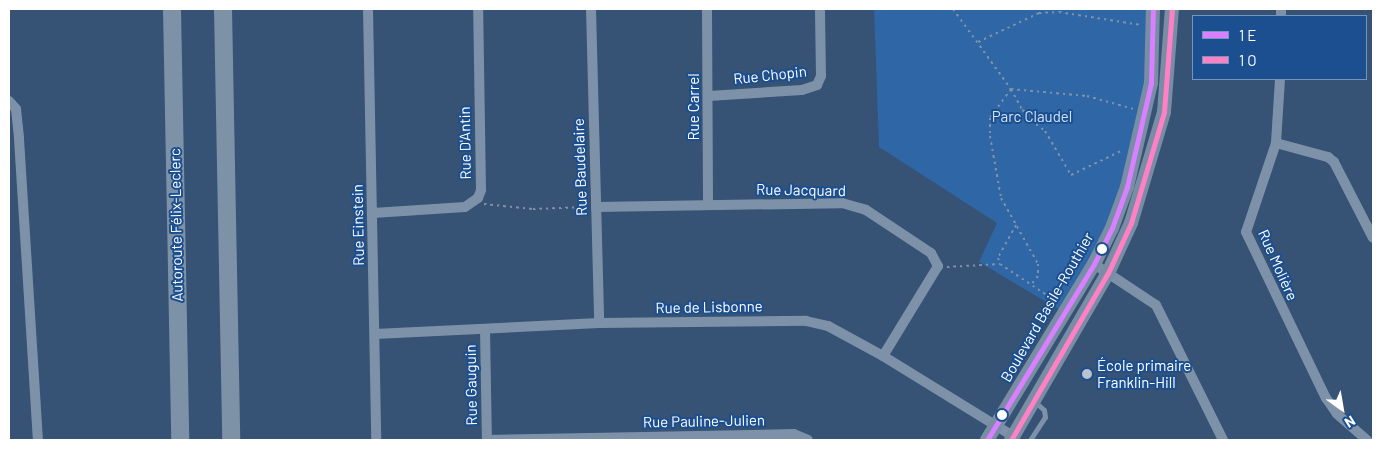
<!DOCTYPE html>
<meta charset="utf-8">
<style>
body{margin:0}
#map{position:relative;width:1382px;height:449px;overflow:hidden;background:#365274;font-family:Barlow,sans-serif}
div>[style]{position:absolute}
.green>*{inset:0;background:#2f66a5}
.path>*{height:2px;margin-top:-1px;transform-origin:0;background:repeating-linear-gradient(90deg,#7d92a8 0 2.5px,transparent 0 6.5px)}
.lane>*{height:5px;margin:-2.5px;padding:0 2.5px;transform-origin:2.5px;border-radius:2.5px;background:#7d92a8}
.street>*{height:10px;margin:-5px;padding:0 5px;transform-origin:5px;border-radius:5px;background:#7d92a8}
.secondary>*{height:14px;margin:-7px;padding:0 7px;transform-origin:7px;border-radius:7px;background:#798da4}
.highway>*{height:18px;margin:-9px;padding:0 9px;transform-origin:9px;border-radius:9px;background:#7e92a7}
.bus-1>*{height:5px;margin:-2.5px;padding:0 2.5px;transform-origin:2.5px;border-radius:2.5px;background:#d880ff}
.bus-2>*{height:5px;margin:-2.5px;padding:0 2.5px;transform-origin:2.5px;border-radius:2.5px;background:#ff80c5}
.dots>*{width:14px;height:14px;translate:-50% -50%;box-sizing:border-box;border:2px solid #1b4f8f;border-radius:50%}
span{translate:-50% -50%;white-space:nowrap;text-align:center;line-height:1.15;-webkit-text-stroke:4px #1b4f8f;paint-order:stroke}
.street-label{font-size:15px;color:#fff}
.park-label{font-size:15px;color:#cfe3fa}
.poi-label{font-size:15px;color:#fff}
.left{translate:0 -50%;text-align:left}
.frame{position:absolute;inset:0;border:10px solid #fff;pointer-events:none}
.legend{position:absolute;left:1192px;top:15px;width:175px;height:65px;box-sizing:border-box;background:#1b4f8f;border:1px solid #7695bc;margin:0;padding:6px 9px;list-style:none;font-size:15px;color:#fff}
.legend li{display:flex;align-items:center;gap:10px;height:25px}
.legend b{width:25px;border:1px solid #7695bc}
.north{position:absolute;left:1317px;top:384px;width:50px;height:50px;-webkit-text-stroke:4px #1b4f8f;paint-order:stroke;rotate:148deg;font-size:14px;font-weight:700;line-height:20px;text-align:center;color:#fff}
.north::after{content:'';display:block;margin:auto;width:18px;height:22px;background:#fff;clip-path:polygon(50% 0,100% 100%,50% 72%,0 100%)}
</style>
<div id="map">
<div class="green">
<i style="clip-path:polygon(874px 9px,1153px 9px,1155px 52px,1127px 187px,1065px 313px,979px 262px,997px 223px,879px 147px)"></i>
</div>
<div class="path">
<i style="left:953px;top:9px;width:99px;rotate:54.1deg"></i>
<i style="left:1011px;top:89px;width:36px;rotate:126deg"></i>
<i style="left:990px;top:118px;width:18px;rotate:90deg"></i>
<i style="left:990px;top:136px;width:63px;rotate:79.9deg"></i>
<i style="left:1001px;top:198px;width:76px;rotate:60.7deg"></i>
<i style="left:1038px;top:264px;width:12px;rotate:90deg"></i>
<i style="left:1038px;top:276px;width:13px;rotate:129deg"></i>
<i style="left:978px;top:42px;width:68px;rotate:-25.4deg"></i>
<i style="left:1039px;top:13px;width:20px;rotate:-3deg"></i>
<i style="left:1059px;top:12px;width:83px;rotate:9deg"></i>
<i style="left:1011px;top:89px;width:24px;rotate:62deg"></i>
<i style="left:1022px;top:110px;width:17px;rotate:25deg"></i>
<i style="left:1037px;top:117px;width:7px;rotate:98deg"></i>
<i style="left:1036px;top:124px;width:11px;rotate:38deg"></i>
<i style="left:1045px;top:131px;width:51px;rotate:59.4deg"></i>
<i style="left:1071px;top:175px;width:58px;rotate:-25.7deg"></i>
<i style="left:1011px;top:89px;width:76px;rotate:5.3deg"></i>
<i style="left:1087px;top:96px;width:49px;rotate:15.5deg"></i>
<i style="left:484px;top:204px;width:49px;rotate:5.8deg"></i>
<i style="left:533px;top:209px;width:53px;rotate:-2.2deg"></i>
<i style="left:1016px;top:225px;width:38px;rotate:119deg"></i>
<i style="left:998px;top:258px;width:6px;rotate:72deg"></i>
<i style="left:1000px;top:264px;width:69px;rotate:33.7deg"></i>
<i style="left:947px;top:267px;width:53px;rotate:-3.2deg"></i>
</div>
<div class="lane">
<i style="left:1030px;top:440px;width:27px;rotate:-57deg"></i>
<i style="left:1045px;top:417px;width:7px;rotate:-98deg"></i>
<i style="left:1044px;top:410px;width:12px;rotate:-138deg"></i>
</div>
<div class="street">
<i style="left:368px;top:9px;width:431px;rotate:88.9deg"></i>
<i style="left:591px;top:9px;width:314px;rotate:88.5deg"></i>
<i style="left:707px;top:9px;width:195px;rotate:89.7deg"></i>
<i style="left:1281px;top:16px;width:7px;rotate:-90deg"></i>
<i style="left:1280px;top:79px;width:64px;rotate:93.6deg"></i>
<i style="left:1276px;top:143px;width:94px;rotate:108.6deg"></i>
<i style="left:1246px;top:232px;width:184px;rotate:64.3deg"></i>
<i style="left:1326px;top:398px;width:19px;rotate:55deg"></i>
<i style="left:1337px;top:414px;width:40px;rotate:41deg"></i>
<i style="left:709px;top:96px;width:93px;rotate:-3.7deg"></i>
<i style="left:802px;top:90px;width:16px;rotate:-18deg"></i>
<i style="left:817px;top:85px;width:10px;rotate:-66deg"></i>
<i style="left:821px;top:76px;width:67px;rotate:-90.9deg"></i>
<i style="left:9px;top:101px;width:11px;rotate:49deg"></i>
<i style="left:16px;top:109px;width:30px;rotate:84deg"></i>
<i style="left:19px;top:139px;width:302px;rotate:86.4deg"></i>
<i style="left:1276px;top:143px;width:54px;rotate:15.1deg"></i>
<i style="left:1328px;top:157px;width:8px;rotate:40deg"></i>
<i style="left:1334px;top:162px;width:85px;rotate:62.8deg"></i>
<i style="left:596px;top:207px;width:246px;rotate:-0.9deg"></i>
<i style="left:842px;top:203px;width:25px;rotate:16deg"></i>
<i style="left:866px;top:210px;width:78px;rotate:33.5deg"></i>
<i style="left:931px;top:253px;width:15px;rotate:62deg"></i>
<i style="left:938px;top:266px;width:105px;rotate:121.4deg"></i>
<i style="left:373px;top:213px;width:92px;rotate:-3.7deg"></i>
<i style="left:465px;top:207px;width:16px;rotate:-35deg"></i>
<i style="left:478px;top:198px;width:9px;rotate:-69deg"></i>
<i style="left:481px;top:190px;width:181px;rotate:-90.9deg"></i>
<i style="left:1094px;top:264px;width:74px;rotate:33.5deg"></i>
<i style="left:1156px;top:305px;width:151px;rotate:63.6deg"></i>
<i style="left:485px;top:329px;width:111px;rotate:89deg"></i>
<i style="left:375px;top:334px;width:224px;rotate:-2.8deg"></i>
<i style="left:599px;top:323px;width:207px;rotate:-0.6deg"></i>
<i style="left:806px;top:321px;width:23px;rotate:13deg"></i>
<i style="left:828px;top:326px;width:63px;rotate:28.6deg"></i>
<i style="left:883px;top:356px;width:153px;rotate:31.6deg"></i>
<i style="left:487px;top:440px;width:307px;rotate:-1.1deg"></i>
<i style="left:794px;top:434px;width:15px;rotate:23deg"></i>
</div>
<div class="secondary">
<i style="left:987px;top:440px;width:206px;rotate:-58.7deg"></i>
<i style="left:1094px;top:264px;width:40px;rotate:-63.4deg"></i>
<i style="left:1112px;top:228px;width:44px;rotate:-69.9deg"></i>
<i style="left:1127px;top:187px;width:107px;rotate:-77deg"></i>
<i style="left:1151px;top:83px;width:74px;rotate:-88.5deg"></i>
<i style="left:1011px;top:440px;width:193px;rotate:-59.9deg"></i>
<i style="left:1108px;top:273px;width:55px;rotate:-65.3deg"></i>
<i style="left:1131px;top:223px;width:116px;rotate:-73.4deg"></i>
<i style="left:1164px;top:112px;width:103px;rotate:-85.6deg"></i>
</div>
<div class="highway">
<i style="left:172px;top:9px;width:431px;rotate:88.9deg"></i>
<i style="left:223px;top:9px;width:431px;rotate:88.9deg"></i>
</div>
<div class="bus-1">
<i style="left:987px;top:440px;width:206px;rotate:-58.7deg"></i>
<i style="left:1094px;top:264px;width:40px;rotate:-63.4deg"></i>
<i style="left:1112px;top:228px;width:44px;rotate:-69.9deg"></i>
<i style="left:1127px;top:187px;width:107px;rotate:-77deg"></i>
<i style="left:1151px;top:83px;width:74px;rotate:-88.5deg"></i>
</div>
<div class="bus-2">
<i style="left:1011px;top:440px;width:193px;rotate:-59.9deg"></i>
<i style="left:1108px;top:273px;width:55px;rotate:-65.3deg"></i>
<i style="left:1131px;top:223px;width:116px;rotate:-73.4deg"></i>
<i style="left:1164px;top:112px;width:103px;rotate:-85.6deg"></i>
</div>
<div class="dots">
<i style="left:1102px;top:249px;background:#fff"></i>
<i style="left:1087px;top:374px;background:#b9c2ce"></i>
<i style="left:1002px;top:415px;background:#fff"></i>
</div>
<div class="street-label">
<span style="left:770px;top:75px;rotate:-6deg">Rue Chopin</span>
<span style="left:694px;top:107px;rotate:-90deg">Rue Carrel</span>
<span style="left:465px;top:143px;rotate:-91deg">Rue D'Antin</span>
<span style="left:580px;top:167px;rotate:-92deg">Rue Baudelaire</span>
<span style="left:801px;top:190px;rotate:1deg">Rue Jacquard</span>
<span style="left:176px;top:225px;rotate:-91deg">Autoroute Félix-Leclerc</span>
<span style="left:358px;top:225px;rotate:-91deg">Rue Einstein</span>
<span style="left:1278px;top:265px;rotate:66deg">Rue Molière</span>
<span style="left:709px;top:307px;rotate:-1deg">Rue de Lisbonne</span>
<span style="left:1047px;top:307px;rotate:-60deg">Boulevard Basile-Routhier</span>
<span style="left:471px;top:385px;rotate:-91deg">Rue Gauguin</span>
<span style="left:704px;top:421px;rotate:-1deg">Rue Pauline-Julien</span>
</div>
<div class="park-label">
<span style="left:1032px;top:117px">Parc Claudel</span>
</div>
<div class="poi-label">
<span class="left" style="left:1097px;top:374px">École primaire<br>Franklin-Hill</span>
</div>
<div class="frame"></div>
<ul class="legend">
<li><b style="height:6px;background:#d880ff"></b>1 E</li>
<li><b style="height:6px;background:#ff80c5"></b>1 O</li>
</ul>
<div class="north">N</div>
</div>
